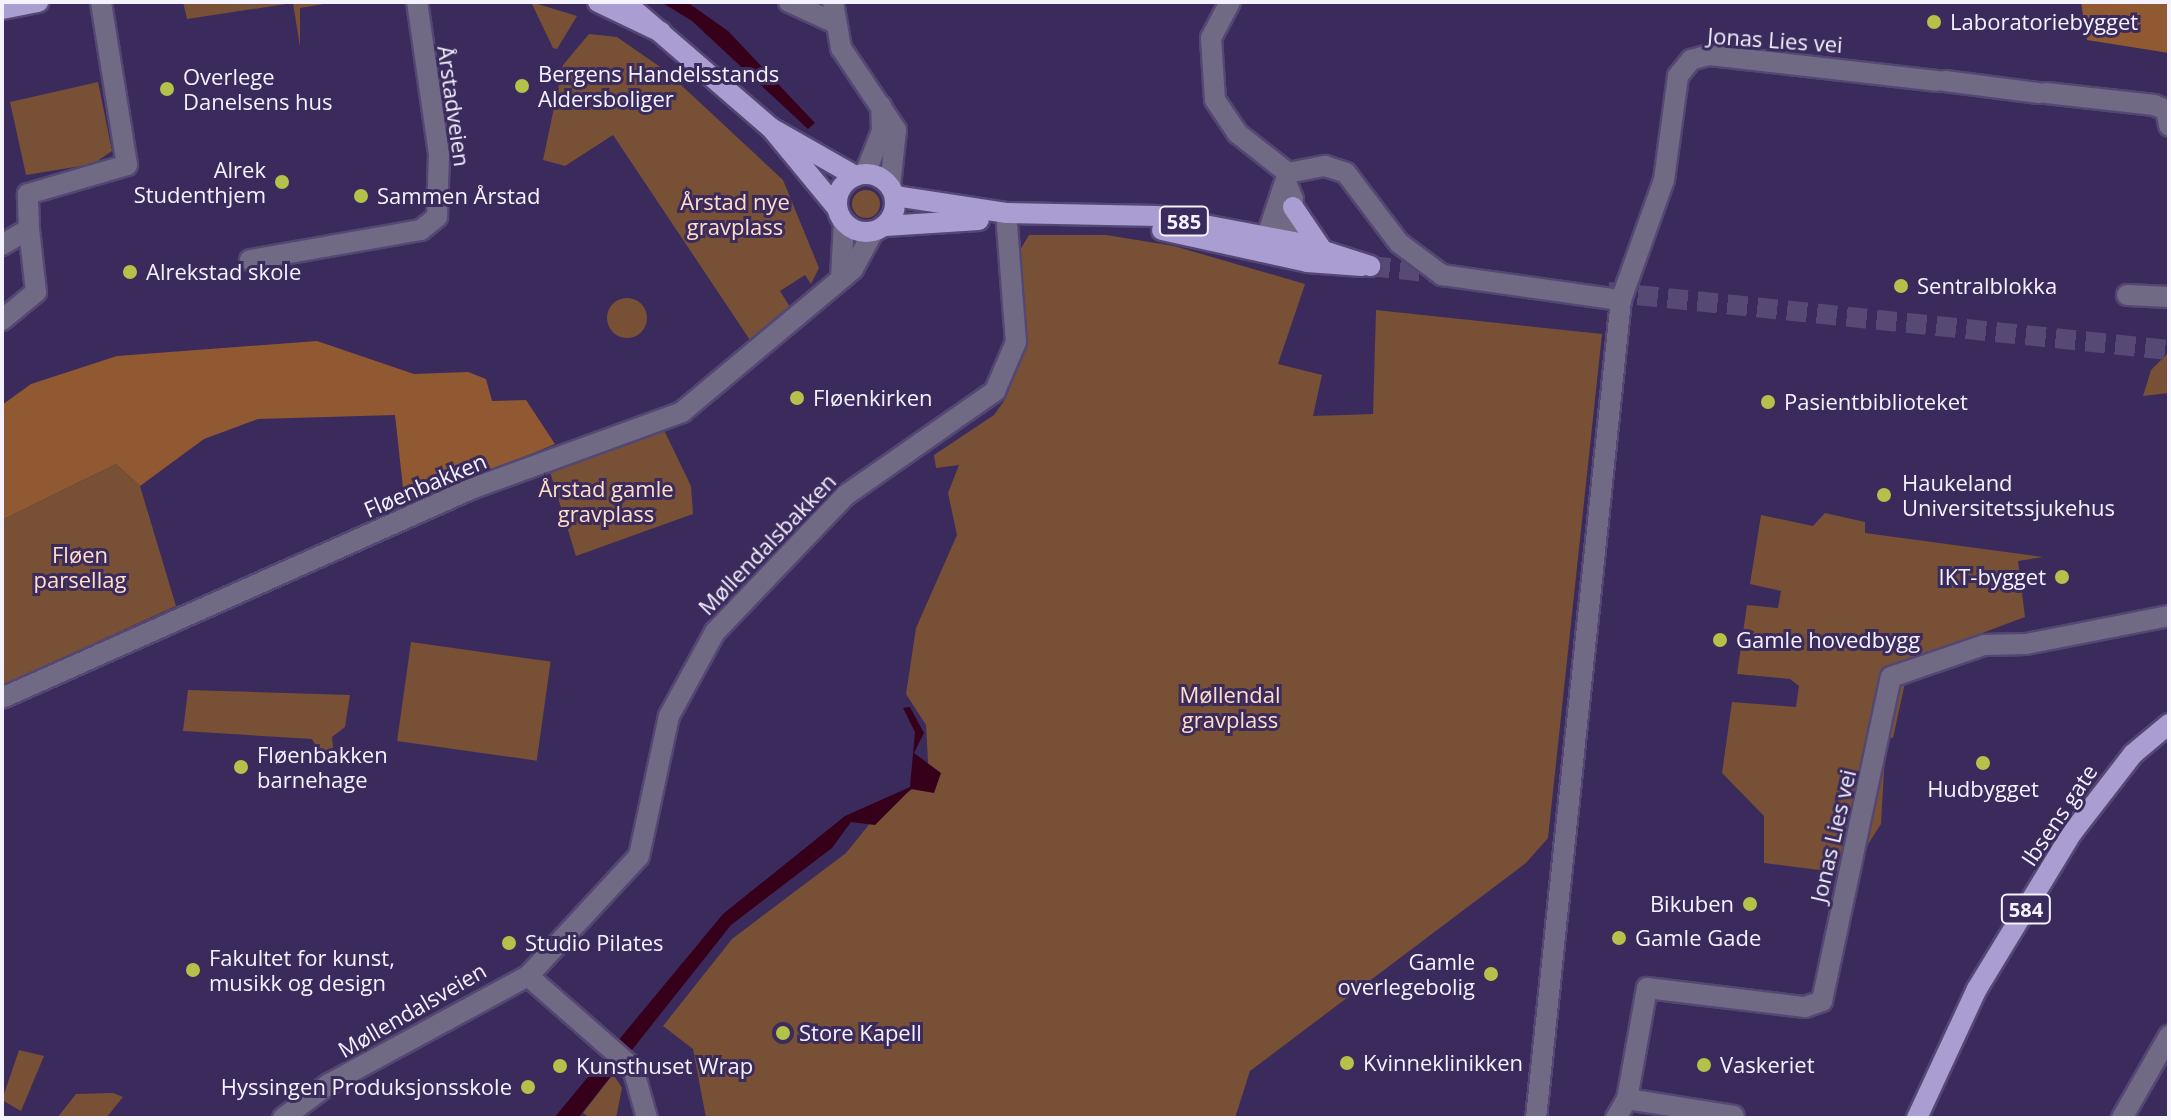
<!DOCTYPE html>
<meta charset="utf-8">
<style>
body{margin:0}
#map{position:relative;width:2171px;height:1120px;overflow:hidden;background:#3a2b5c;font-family:"Open Sans",sans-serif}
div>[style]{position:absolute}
.green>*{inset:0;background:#775035;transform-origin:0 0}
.round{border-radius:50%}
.forest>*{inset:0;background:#905931}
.water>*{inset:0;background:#36001b}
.major-tunnel>*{height:20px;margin-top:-10px;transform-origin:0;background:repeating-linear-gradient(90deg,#564974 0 20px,transparent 0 30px)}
.roads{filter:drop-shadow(2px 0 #544773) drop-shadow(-2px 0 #544773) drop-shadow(0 2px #544773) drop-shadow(0 -2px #544773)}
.minor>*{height:20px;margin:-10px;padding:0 10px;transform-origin:10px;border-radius:10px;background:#706a84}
.major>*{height:20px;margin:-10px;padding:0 10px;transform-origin:10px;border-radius:10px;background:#a99dd2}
.major>.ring{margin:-10px;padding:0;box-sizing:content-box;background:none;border:20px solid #a99dd2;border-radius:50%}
.dots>*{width:22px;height:22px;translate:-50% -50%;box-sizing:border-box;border:4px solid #3a2b5c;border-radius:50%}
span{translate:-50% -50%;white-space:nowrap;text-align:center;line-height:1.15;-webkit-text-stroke:6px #3a2b5c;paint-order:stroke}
.shield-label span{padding:2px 6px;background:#3a2b5c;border:2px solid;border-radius:6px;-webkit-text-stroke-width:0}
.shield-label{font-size:20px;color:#f4f2fe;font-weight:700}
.poi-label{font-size:22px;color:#f4f2fe}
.left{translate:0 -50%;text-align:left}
.right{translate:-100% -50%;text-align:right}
.street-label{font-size:22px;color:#f4f2fe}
.park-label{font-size:22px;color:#ffddc6}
.frame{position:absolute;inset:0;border:4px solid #f4f2fe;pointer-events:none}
</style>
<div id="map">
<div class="green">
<i style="clip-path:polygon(183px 2px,336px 2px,300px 8px,300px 47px,293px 3px,187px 19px)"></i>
<i style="clip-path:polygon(531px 2px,577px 16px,557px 49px,553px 48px)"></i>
<i style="clip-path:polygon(589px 34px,617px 37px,666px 71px,783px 180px,819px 268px,811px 284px,805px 275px,780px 291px,790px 307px,750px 340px,613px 135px,565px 166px,543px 160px,563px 65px)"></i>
<i style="clip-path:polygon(98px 82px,112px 151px,93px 164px,26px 175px,10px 102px)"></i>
<i class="round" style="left:852px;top:190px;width:28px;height:28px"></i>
<i style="clip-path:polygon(1029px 235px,1106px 235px,1174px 246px,1305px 284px,1278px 364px,1322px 375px,1313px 416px,1373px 414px,1376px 310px,1602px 334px,1548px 838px,1526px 863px,1250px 1071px,1235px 1118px,706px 1118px,693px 1049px,663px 1026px,732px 939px,846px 853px,880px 811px,914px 788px,928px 762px,926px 725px,906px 694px,916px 628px,957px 535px,948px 493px,959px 465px,936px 468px,934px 455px,994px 415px,1006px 398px,1025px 346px,1020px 250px)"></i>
<i class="round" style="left:607px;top:298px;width:40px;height:40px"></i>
<i style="clip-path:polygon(2169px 352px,2169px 393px,2143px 396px,2151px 370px)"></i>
<i style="clip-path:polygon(664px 430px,691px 486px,693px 514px,576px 556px,550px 472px)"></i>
<i style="clip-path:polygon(116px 464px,140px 486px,176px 606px,2px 685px,2px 520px)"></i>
<i style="clip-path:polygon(1825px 513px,1865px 522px,1865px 533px,2043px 557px,2018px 561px,2025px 617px,1910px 660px,1893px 738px,1886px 737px,1881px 824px,1858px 860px,1835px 872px,1764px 863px,1764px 816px,1722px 773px,1732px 702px,1796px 707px,1799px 686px,1790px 679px,1737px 674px,1747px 605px,1778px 608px,1781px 591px,1750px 584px,1761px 515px,1813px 526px)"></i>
<i style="left:411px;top:642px;width:141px;height:100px;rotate:8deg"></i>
<i style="clip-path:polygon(188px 690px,350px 695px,345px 727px,332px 737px,334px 757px,324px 760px,312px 739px,183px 731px)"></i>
<i style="clip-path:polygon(19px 1050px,44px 1056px,21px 1111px,2px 1100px)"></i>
<i style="clip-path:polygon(613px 1074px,622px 1088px,616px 1118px,590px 1118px,583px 1113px)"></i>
<i style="clip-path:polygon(113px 1093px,123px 1097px,106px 1118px,57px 1118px,76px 1094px)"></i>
</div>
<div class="forest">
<i style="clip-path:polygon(2081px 2px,2169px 2px,2169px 53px,2087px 40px)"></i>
<i style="clip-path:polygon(317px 341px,414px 374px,468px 372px,486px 379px,492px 401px,526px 400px,555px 444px,405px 506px,395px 415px,258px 419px,204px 439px,140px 486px,116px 464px,2px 520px,2px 405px,31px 384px,117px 356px)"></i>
</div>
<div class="water">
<i style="clip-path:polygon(661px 2px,687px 2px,728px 31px,815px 123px,808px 129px,692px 21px)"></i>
<i style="clip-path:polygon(910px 707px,924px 733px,914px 753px,941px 773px,934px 793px,911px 789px,875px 825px,851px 822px,832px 848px,731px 925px,578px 1118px,554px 1118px,723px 914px,845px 816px,910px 787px,915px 732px,903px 708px)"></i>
</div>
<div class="major-tunnel">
<i style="left:1370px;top:266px;width:75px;rotate:6.1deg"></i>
<i style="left:1608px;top:292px;width:564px;rotate:5.9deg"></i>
</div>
<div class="roads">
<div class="minor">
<i style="left:789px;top:2px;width:48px;rotate:24.4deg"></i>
<i style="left:833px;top:2px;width:47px;rotate:80.1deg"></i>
<i style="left:841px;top:48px;width:99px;rotate:56.1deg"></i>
<i style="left:896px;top:130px;width:56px;rotate:96.1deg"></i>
<i style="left:1230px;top:2px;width:41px;rotate:117.8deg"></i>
<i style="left:1211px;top:38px;width:62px;rotate:86.3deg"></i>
<i style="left:1215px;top:100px;width:40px;rotate:56deg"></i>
<i style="left:1237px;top:133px;width:65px;rotate:38.1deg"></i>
<i style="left:1945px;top:81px;width:95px;rotate:7.3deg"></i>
<i style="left:2046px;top:93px;width:109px;rotate:6.3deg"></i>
<i style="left:2154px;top:105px;width:13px;rotate:23deg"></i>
<i style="left:2166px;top:110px;width:16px;rotate:79deg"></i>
<i style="left:1288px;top:173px;width:38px;rotate:-11deg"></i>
<i style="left:1325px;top:166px;width:22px;rotate:18deg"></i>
<i style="left:1346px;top:173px;width:88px;rotate:52.9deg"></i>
<i style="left:1399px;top:243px;width:54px;rotate:36.7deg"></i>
<i style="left:1442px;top:275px;width:181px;rotate:8deg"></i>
<i style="left:1621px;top:300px;width:822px;rotate:95.93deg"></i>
<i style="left:865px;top:174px;width:46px;rotate:-68.4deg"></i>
<i style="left:882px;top:131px;width:25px;rotate:-92deg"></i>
<i style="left:1287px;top:185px;width:15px;rotate:67deg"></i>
<i style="left:1293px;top:199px;width:42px;rotate:96.8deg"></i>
<i style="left:1288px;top:241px;width:19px;rotate:141deg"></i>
<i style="left:1273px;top:253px;width:18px;rotate:-109deg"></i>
<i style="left:1267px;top:236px;width:66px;rotate:-71.6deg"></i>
<i style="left:2px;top:245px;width:31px;rotate:-31deg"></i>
<i style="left:29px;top:229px;width:35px;rotate:-92deg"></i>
<i style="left:28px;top:194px;width:103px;rotate:-16.3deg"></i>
<i style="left:127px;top:165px;width:165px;rotate:-99.1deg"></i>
<i style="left:250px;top:260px;width:174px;rotate:-10deg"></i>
<i style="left:421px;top:230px;width:21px;rotate:-39deg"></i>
<i style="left:437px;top:217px;width:63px;rotate:-88.2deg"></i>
<i style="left:439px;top:154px;width:154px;rotate:-98.2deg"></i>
<i style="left:841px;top:278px;width:55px;rotate:-86.9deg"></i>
<i style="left:2127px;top:295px;width:42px;rotate:2.7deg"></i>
<i style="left:1621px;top:300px;width:127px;rotate:-70.3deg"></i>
<i style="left:1664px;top:180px;width:105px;rotate:-82.3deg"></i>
<i style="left:1678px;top:76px;width:21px;rotate:-51deg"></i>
<i style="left:1691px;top:60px;width:19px;rotate:-16deg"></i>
<i style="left:1709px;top:55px;width:230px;rotate:6.5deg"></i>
<i style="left:2px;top:320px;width:44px;rotate:-39.5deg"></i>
<i style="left:36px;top:292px;width:63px;rotate:-96.3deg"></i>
<i style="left:2px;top:698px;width:513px;rotate:-24.02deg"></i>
<i style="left:471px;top:489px;width:225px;rotate:-20deg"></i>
<i style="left:682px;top:412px;width:223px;rotate:-39.9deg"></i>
<i style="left:853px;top:269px;width:42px;rotate:-61.6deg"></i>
<i style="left:528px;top:976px;width:163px;rotate:-47.2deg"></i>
<i style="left:639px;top:856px;width:143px;rotate:-77.9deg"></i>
<i style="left:669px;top:716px;width:96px;rotate:-61.3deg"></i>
<i style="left:715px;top:632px;width:190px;rotate:-46.3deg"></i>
<i style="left:846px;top:495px;width:182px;rotate:-34.9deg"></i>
<i style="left:995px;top:391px;width:53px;rotate:-66.8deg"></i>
<i style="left:1016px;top:342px;width:129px;rotate:-94.4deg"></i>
<i style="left:528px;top:976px;width:140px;rotate:41.2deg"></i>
<i style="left:633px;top:1068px;width:52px;rotate:74.4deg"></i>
<i style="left:1627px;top:1099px;width:108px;rotate:9deg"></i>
<i style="left:283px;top:1118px;width:57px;rotate:-36.5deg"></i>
<i style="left:329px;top:1084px;width:226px;rotate:-28.5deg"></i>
<i style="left:1616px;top:1118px;width:22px;rotate:-60deg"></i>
<i style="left:1627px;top:1099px;width:113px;rotate:-79.8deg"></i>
<i style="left:1647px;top:988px;width:159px;rotate:6.9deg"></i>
<i style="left:1805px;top:1007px;width:18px;rotate:-19deg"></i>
<i style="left:1822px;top:1001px;width:331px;rotate:-78deg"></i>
<i style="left:1891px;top:677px;width:98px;rotate:-19deg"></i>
<i style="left:1984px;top:645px;width:42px;rotate:-1.4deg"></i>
<i style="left:2026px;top:644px;width:146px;rotate:-11.1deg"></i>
<i style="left:2122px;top:1118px;width:95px;rotate:-60.2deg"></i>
</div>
<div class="major">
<i style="left:598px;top:2px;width:70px;rotate:25.5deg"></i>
<i style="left:625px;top:2px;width:193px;rotate:40.8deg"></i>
<i style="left:771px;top:128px;width:97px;rotate:29.7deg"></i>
<i style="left:2px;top:9px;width:37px;rotate:-11deg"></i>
<i style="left:771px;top:128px;width:104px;rotate:50.5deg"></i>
<i class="ring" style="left:837px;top:174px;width:38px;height:38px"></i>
<i style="left:895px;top:196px;width:112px;rotate:8.7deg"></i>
<i style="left:1006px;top:213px;width:151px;rotate:1.1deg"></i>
<i style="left:1157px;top:216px;width:145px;rotate:10.8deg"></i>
<i style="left:1299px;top:243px;width:75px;rotate:17.9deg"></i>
<i style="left:1293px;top:207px;width:50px;rotate:55.7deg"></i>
<i style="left:885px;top:226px;width:94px;rotate:-3.7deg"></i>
<i style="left:1162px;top:230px;width:148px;rotate:12.4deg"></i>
<i style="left:1307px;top:262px;width:55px;rotate:4.2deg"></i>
<i style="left:1917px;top:1118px;width:142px;rotate:-65.1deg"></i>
<i style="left:1977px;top:989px;width:183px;rotate:-58.7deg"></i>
<i style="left:2072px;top:833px;width:100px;rotate:-52.3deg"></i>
<i style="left:2133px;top:754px;width:47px;rotate:-39.8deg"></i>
</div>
</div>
<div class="dots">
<i style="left:1934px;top:22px;background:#b4c24a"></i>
<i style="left:522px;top:86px;background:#b4c24a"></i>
<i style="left:167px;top:89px;background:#b4c24a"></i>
<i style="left:282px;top:182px;background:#b4c24a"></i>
<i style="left:361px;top:196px;background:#b4c24a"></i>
<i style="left:130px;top:272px;background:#b4c24a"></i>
<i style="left:1901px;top:286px;background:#b4c24a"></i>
<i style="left:797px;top:398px;background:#b4c24a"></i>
<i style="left:1768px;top:402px;background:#b4c24a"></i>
<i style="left:1884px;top:495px;background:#b4c24a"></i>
<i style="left:2062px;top:577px;background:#b4c24a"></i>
<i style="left:1720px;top:640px;background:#b4c24a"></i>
<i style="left:1983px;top:763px;background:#b4c24a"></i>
<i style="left:241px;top:767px;background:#b4c24a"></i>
<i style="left:1750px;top:904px;background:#b4c24a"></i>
<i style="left:1619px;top:938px;background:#b4c24a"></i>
<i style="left:509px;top:943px;background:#b4c24a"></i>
<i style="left:193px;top:970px;background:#b4c24a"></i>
<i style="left:1491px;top:974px;background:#b4c24a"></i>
<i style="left:783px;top:1033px;background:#b4c24a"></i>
<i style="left:1347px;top:1063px;background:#b4c24a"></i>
<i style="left:1704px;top:1065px;background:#b4c24a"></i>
<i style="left:560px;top:1066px;background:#b4c24a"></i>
<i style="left:528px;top:1087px;background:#b4c24a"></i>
</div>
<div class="shield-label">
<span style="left:1184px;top:221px">585</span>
<span style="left:2026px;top:909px">584</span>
</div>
<div class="poi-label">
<span class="left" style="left:1950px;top:22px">Laboratoriebygget</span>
<span class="left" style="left:538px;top:86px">Bergens Handelsstands<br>Aldersboliger</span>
<span class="left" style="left:183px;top:89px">Overlege<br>Danelsens hus</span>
<span class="right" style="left:266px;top:182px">Alrek<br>Studenthjem</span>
<span class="left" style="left:377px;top:196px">Sammen Årstad</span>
<span class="left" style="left:146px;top:272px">Alrekstad skole</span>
<span class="left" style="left:1917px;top:286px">Sentralblokka</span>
<span class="left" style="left:813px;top:398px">Fløenkirken</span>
<span class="left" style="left:1784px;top:402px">Pasientbiblioteket</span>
<span class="left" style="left:1902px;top:495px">Haukeland<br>Universitetssjukehus</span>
<span class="right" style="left:2046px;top:577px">IKT-bygget</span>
<span class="left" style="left:1736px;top:640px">Gamle hovedbygg</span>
<span class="left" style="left:257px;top:767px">Fløenbakken<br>barnehage</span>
<span style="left:1983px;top:789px">Hudbygget</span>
<span class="right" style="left:1734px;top:904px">Bikuben</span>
<span class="left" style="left:1635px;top:938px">Gamle Gade</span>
<span class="left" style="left:525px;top:943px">Studio Pilates</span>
<span class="left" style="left:209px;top:970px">Fakultet for kunst,<br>musikk og design</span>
<span class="right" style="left:1475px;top:974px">Gamle<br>overlegebolig</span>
<span class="left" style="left:799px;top:1033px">Store Kapell</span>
<span class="left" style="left:1363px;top:1063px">Kvinneklinikken</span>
<span class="left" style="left:1720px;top:1065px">Vaskeriet</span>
<span class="left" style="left:576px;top:1066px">Kunsthuset Wrap</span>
<span class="right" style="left:512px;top:1087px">Hyssingen Produksjonsskole</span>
</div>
<div class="street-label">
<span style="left:1775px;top:40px;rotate:4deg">Jonas Lies vei</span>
<span style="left:454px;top:106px;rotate:82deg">Årstadveien</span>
<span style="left:425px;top:485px;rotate:-23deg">Fløenbakken</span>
<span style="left:767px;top:544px;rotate:-46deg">Møllendalsbakken</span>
<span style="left:2059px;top:815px;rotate:-56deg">Ibsens gate</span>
<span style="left:1833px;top:836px;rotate:-77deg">Jonas Lies vei</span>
<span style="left:412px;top:1010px;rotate:-30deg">Møllendalsveien</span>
</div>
<div class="park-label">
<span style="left:735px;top:214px">Årstad nye<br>gravplass</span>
<span style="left:606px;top:501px">Årstad gamle<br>gravplass</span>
<span style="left:80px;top:567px">Fløen<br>parsellag</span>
<span style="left:1230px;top:707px">Møllendal<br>gravplass</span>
</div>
<div class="frame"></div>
</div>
